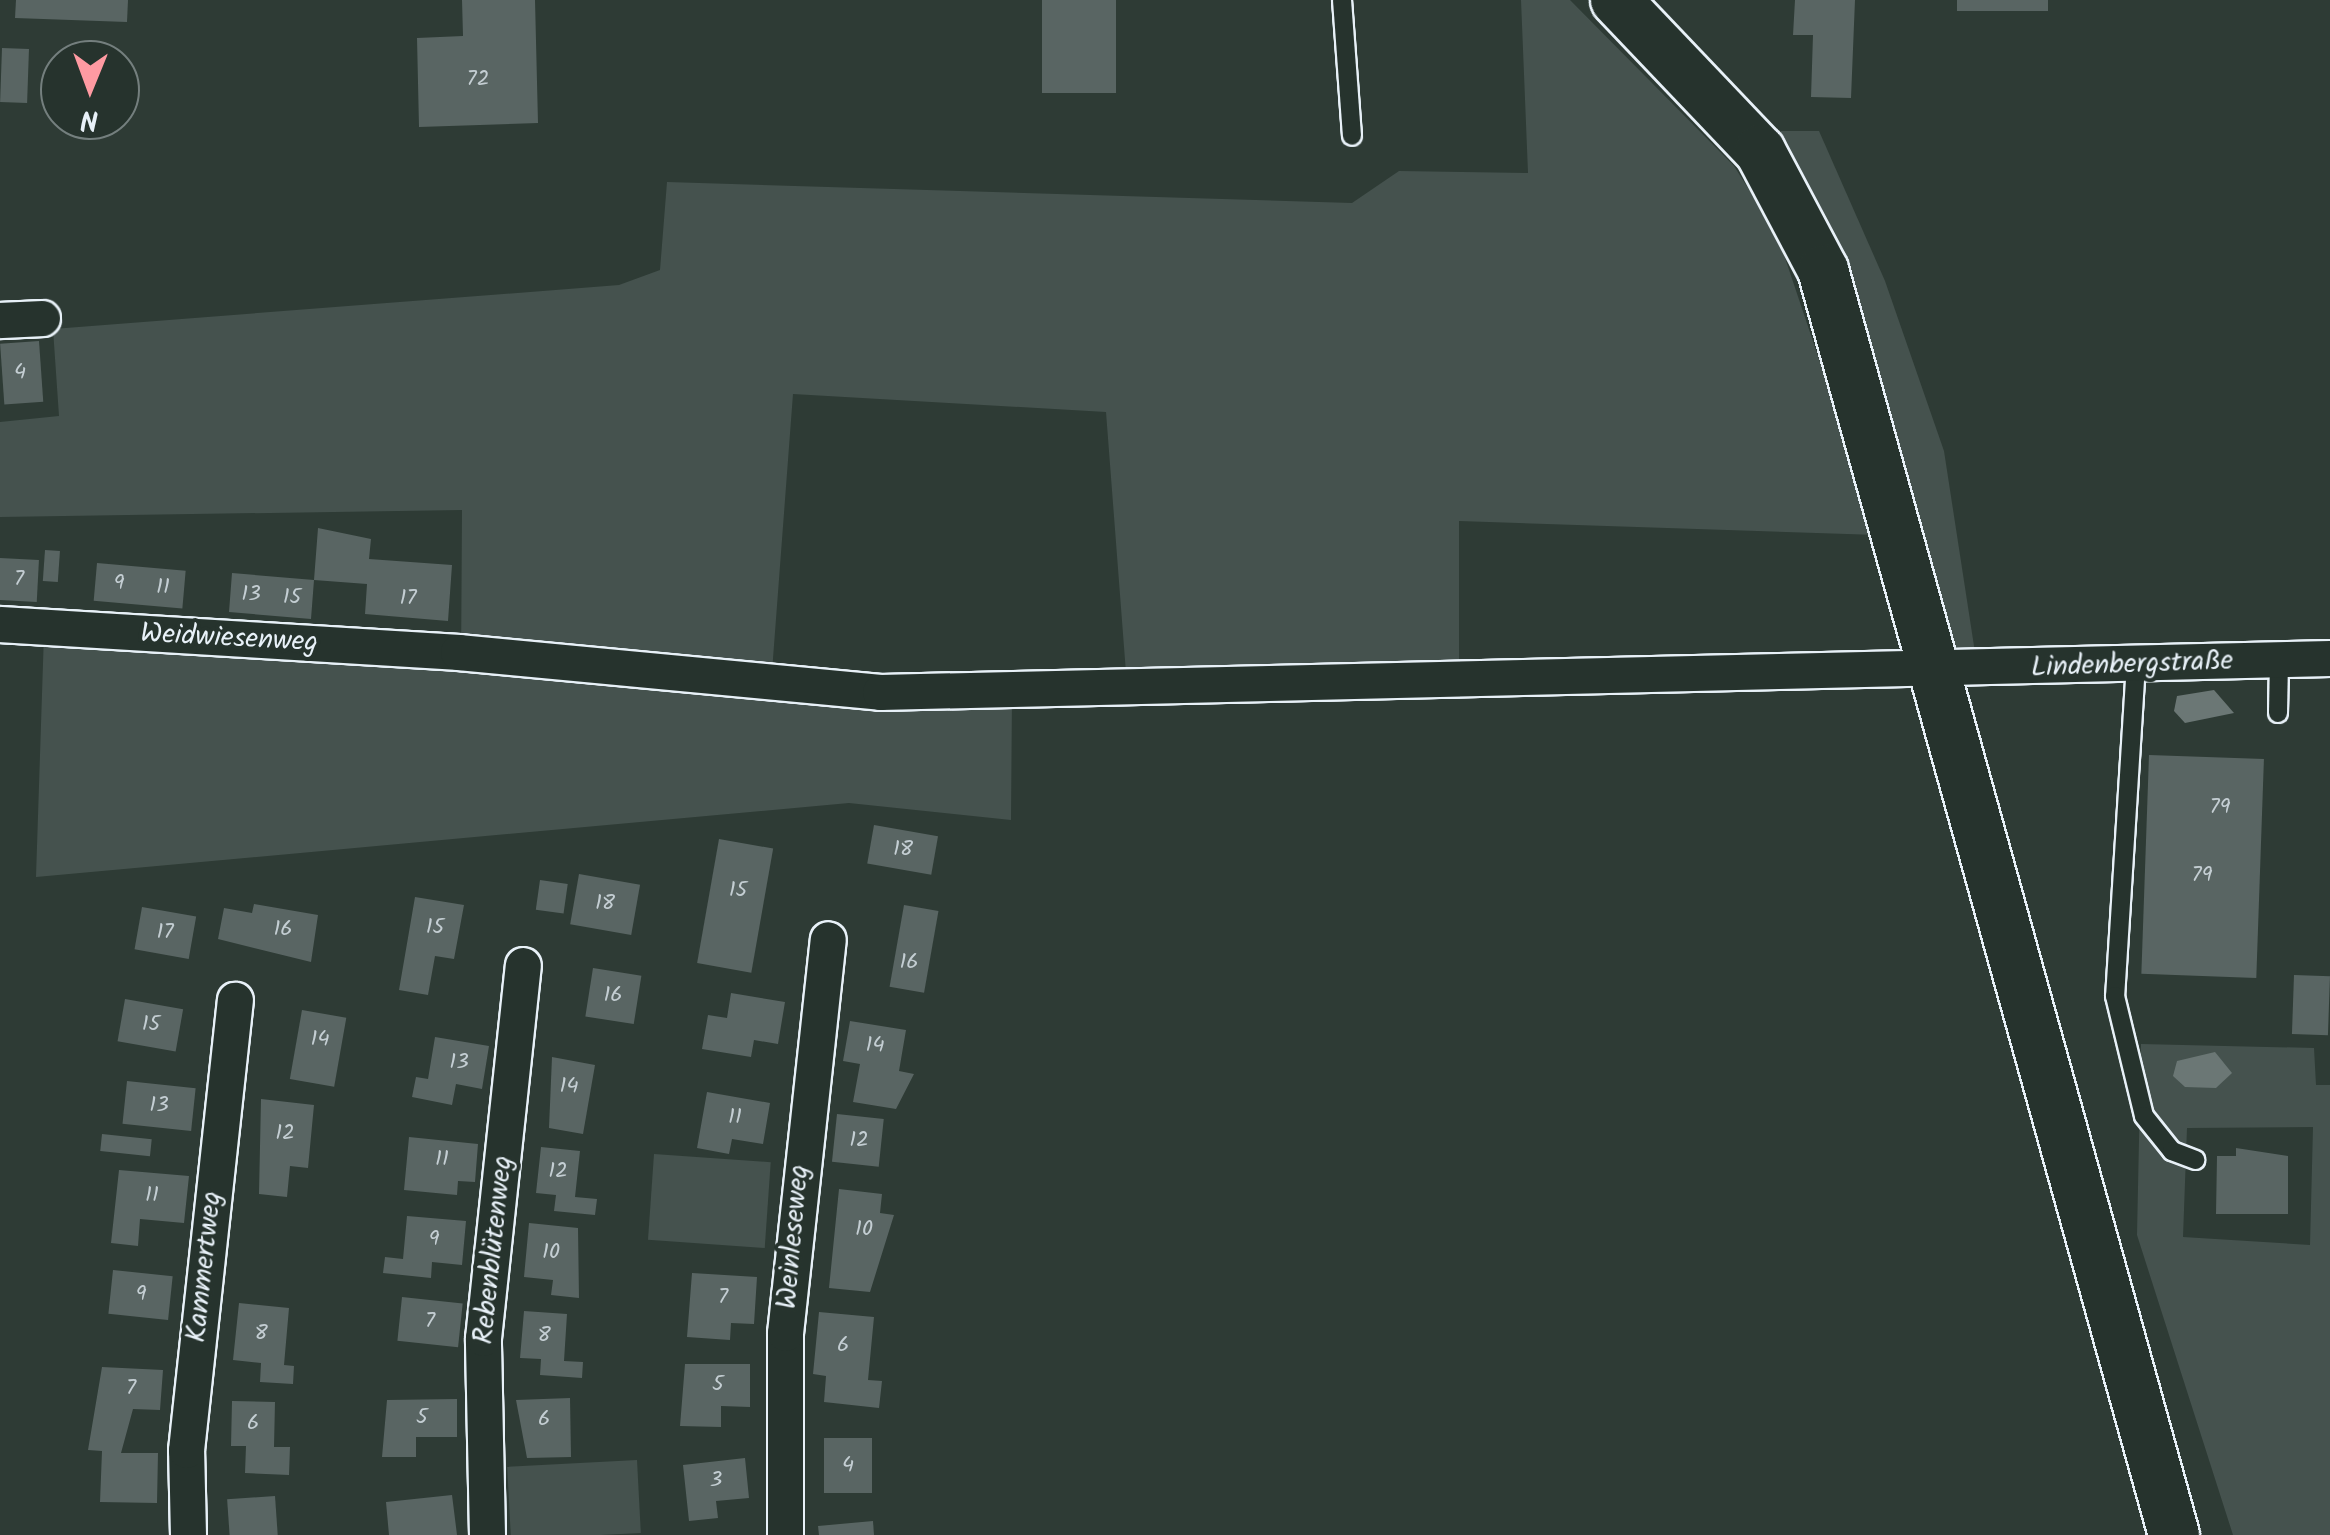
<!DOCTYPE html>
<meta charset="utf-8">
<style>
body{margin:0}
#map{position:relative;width:2330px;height:1535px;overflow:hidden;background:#2e3b35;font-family:Kalam,sans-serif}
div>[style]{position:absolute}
.green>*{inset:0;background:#45524e;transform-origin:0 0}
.water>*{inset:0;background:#6b7775}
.building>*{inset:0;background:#596563;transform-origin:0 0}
.roads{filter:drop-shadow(2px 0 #e8f1f8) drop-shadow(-2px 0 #e8f1f8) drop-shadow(0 2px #e8f1f8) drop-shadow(0 -2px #e8f1f8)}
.lane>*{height:18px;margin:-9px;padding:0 9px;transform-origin:9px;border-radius:9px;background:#26332d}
.street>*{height:35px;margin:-17.5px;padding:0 17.5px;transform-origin:17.5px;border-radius:17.5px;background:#26332d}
.secondary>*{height:50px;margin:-25px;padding:0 25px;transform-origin:25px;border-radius:25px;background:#26332d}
span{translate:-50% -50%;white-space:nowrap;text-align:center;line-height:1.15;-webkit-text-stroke:8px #26332d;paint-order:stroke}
.number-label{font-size:22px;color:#c4ced3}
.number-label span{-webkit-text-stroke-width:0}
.street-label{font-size:28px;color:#e8f1f8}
.north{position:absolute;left:40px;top:40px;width:100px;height:100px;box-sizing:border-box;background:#26332d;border:2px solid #747f7e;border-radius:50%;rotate:181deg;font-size:28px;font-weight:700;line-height:40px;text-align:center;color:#e8f1f8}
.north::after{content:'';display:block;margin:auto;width:35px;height:45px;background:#ff9aa2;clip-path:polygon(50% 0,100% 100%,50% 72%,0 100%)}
</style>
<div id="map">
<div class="green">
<i style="clip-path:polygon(1521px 0,1570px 0,1734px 166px,1777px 234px,1878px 535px,1459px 521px,1459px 674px,1127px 686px,1106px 412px,793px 394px,771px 685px,1012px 696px,1011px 820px,849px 803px,36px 877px,44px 633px,461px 667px,462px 510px,0 517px,0 422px,59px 416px,53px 329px,619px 285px,660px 270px,667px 182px,1352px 203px,1399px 171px,1528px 173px)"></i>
<i style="clip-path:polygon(1768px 131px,1819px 131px,1885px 281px,1944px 451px,1978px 672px,1947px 645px)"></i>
<i style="clip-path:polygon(evenodd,2141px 1044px,2314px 1048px,2316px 1085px,2330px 1085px,2330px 1535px,2233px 1535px,2137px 1235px,2141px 1044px,2313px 1127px,2310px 1245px,2183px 1237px,2187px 1128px,2313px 1127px)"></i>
<i style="left:654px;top:1154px;width:117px;height:86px;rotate:4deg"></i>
<i style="left:637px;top:1460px;width:73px;height:130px;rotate:87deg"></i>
</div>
<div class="water">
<i style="clip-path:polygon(2214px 690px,2234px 713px,2185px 723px,2174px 711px,2177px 696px)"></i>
<i style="clip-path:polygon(2215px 1052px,2232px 1073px,2216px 1088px,2185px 1087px,2173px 1076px,2177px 1061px)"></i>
</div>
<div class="building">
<i style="clip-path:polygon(16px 0,128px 0,127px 22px,15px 18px)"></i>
<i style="clip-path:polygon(462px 0,535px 0,538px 123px,419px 127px,417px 38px,463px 36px)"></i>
<i style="left:1042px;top:0;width:74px;height:93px"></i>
<i style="clip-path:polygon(1795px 0,1855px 0,1851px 98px,1811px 97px,1813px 35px,1793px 35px)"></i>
<i style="left:1957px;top:0;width:91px;height:11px"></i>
<i style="left:2px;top:48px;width:27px;height:54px;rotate:2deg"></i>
<i style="left:39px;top:341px;width:61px;height:39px;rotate:86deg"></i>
<i style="clip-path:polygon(318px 528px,371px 539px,369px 559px,452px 565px,448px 621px,365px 614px,367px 584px,314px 580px,311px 619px,229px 612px,232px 573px,314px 580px)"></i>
<i style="left:45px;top:550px;width:15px;height:31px;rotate:4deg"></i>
<i style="left:0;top:558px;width:39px;height:42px;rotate:3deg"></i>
<i style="left:97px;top:563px;width:89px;height:38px;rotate:5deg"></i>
<i style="left:2149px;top:755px;width:115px;height:219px;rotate:2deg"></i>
<i style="left:874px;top:825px;width:65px;height:39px;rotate:10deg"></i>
<i style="left:719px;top:839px;width:55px;height:126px;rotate:10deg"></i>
<i style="left:579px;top:874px;width:62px;height:51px;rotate:10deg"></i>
<i style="left:540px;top:880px;width:28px;height:30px;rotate:8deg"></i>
<i style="clip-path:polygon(415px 897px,464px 905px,454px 959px,435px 956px,428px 995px,399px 990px)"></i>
<i style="clip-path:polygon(254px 904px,318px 915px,311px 962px,218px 939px,224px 908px,252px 913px)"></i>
<i style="left:904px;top:905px;width:35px;height:83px;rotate:10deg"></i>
<i style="left:142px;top:907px;width:55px;height:43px;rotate:10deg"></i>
<i style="left:593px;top:968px;width:49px;height:49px;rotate:9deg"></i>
<i style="left:2294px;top:975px;width:36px;height:59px;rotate:2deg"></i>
<i style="clip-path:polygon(731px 993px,785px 1002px,778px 1044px,754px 1040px,751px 1057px,702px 1049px,708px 1015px,727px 1018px)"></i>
<i style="left:125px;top:999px;width:59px;height:43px;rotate:10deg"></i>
<i style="left:302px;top:1010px;width:45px;height:70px;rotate:10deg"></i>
<i style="clip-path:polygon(850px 1021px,906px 1030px,899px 1071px,914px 1074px,896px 1109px,853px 1102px,860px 1064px,843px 1061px)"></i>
<i style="clip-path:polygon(435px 1037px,489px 1046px,482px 1089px,456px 1084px,452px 1105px,412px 1097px,416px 1077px,428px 1079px)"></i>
<i style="clip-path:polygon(552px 1057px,595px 1065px,583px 1134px,549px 1128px)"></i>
<i style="left:127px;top:1081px;width:69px;height:43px;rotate:6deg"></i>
<i style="clip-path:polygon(707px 1092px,770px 1103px,763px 1144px,732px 1139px,729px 1154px,697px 1148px)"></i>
<i style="clip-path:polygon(261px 1099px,314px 1105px,308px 1168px,290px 1166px,287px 1197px,259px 1194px)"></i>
<i style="left:837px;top:1114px;width:47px;height:48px;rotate:6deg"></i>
<i style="left:102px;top:1134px;width:50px;height:17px;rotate:6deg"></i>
<i style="clip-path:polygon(409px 1137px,478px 1144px,475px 1182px,458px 1181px,457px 1195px,404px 1190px)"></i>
<i style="clip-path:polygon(541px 1147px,580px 1151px,575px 1197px,597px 1199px,595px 1215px,554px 1211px,556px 1195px,536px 1193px)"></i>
<i style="clip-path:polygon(2236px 1148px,2288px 1156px,2288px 1214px,2216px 1214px,2217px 1156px,2236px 1156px)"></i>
<i style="clip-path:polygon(119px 1170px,189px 1176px,184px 1223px,140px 1219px,138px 1246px,111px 1243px)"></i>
<i style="clip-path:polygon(839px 1189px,882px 1194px,880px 1213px,894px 1215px,870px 1292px,829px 1288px)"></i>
<i style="clip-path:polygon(407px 1216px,466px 1221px,462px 1265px,432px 1262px,431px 1278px,383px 1273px,385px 1257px,403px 1259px)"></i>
<i style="clip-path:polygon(529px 1223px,578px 1228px,579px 1298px,551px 1295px,553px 1280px,524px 1277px)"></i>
<i style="left:113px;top:1270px;width:60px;height:44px;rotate:6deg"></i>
<i style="clip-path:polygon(692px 1273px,757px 1277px,754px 1324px,731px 1323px,730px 1340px,687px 1337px)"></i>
<i style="left:402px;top:1297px;width:61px;height:44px;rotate:6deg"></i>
<i style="clip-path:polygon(239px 1303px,289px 1308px,284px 1365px,294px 1366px,293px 1384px,260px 1382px,261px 1363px,233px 1360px)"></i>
<i style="clip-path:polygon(524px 1311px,567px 1314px,564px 1361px,583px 1362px,582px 1378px,540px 1375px,541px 1359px,520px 1358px)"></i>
<i style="clip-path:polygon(819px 1312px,874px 1317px,868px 1380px,882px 1381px,879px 1408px,824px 1402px,826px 1376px,813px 1374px)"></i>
<i style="clip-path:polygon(685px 1364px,750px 1364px,750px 1407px,721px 1406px,721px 1427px,680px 1426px)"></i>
<i style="clip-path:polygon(102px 1367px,163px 1370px,160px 1410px,133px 1409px,121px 1453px,158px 1453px,157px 1503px,100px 1502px,102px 1451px,88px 1450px)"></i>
<i style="clip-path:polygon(570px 1398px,571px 1457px,527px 1458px,516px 1400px)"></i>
<i style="clip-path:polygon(457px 1399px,457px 1437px,416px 1437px,416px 1457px,382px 1457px,387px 1400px)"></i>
<i style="clip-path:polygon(232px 1401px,275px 1402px,274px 1447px,290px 1447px,289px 1475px,245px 1473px,246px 1446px,231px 1446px)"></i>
<i style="left:824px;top:1438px;width:48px;height:55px"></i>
<i style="clip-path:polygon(745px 1458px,749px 1498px,716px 1501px,718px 1518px,689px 1521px,683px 1465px)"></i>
<i style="clip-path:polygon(452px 1495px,457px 1535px,389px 1535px,386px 1502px)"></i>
<i style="left:275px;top:1496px;width:39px;height:48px;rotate:86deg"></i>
<i style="clip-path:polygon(873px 1521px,874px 1535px,819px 1535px,818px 1526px)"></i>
</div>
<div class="roads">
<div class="lane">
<i style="left:1342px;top:0;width:136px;rotate:85.8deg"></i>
<i style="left:2136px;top:664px;width:333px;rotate:93.6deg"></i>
<i style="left:2115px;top:996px;width:123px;rotate:76.4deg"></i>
<i style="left:2144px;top:1116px;width:45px;rotate:51.3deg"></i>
<i style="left:2172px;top:1151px;width:25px;rotate:21deg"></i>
<i style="left:2278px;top:713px;width:54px;rotate:-88.9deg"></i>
</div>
<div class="street">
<i style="left:0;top:320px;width:42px;rotate:-2.7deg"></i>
<i style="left:0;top:624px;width:459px;rotate:3.5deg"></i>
<i style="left:458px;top:652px;width:424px;rotate:5.4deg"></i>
<i style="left:880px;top:692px;width:1450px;rotate:-1.34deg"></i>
<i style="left:188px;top:1535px;width:85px;rotate:-91.3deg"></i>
<i style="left:186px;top:1450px;width:453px;rotate:-83.8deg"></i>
<i style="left:487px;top:1535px;width:197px;rotate:-91.2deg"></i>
<i style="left:483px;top:1338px;width:375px;rotate:-83.9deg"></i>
<i style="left:785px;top:1535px;width:202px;rotate:-90deg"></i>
<i style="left:785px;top:1333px;width:396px;rotate:-83.8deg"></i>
</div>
<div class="secondary">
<i style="left:1616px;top:0;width:209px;rotate:46.4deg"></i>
<i style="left:1760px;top:151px;width:135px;rotate:62.1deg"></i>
<i style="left:1823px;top:270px;width:1313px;rotate:74.49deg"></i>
</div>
</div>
<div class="number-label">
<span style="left:478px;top:80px">72</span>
<span style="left:20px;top:373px">4</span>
<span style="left:19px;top:580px">7</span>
<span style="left:119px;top:584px">9</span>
<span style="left:163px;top:588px">11</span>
<span style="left:251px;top:595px">13</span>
<span style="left:292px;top:598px">15</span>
<span style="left:408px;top:599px">17</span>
<span style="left:2220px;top:808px">79</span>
<span style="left:903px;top:850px">18</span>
<span style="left:2202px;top:876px">79</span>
<span style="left:738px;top:891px">15</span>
<span style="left:605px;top:904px">18</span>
<span style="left:435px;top:928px">15</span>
<span style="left:283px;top:930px">16</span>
<span style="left:165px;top:933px">17</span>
<span style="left:909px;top:963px">16</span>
<span style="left:613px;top:996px">16</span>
<span style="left:151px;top:1025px">15</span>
<span style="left:320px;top:1040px">14</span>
<span style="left:875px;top:1046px">14</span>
<span style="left:459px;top:1063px">13</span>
<span style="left:569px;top:1087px">14</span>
<span style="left:159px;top:1106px">13</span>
<span style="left:735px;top:1118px">11</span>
<span style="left:285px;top:1134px">12</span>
<span style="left:859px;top:1141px">12</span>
<span style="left:442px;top:1160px">11</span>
<span style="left:558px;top:1172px">12</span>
<span style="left:152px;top:1196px">11</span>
<span style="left:864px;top:1230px">10</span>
<span style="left:434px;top:1240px">9</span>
<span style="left:551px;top:1253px">10</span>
<span style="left:141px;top:1295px">9</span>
<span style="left:723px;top:1298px">7</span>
<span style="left:430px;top:1322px">7</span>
<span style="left:261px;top:1334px">8</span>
<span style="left:544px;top:1336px">8</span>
<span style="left:843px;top:1346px">6</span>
<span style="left:718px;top:1385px">5</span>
<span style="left:131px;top:1389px">7</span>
<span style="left:422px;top:1418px">5</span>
<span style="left:544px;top:1420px">6</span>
<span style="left:253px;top:1424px">6</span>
<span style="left:848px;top:1466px">4</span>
<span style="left:716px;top:1481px">3</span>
</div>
<div class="street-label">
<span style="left:229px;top:639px;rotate:3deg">Weidwiesenweg</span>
<span style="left:2132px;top:665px;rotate:-2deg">Lindenbergstraße</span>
<span style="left:794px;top:1237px;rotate:-85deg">Weinleseweg</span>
<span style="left:494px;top:1250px;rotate:-84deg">Rebenblütenweg</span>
<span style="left:205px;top:1267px;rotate:-84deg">Kammertweg</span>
</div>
<div class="north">N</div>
</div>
